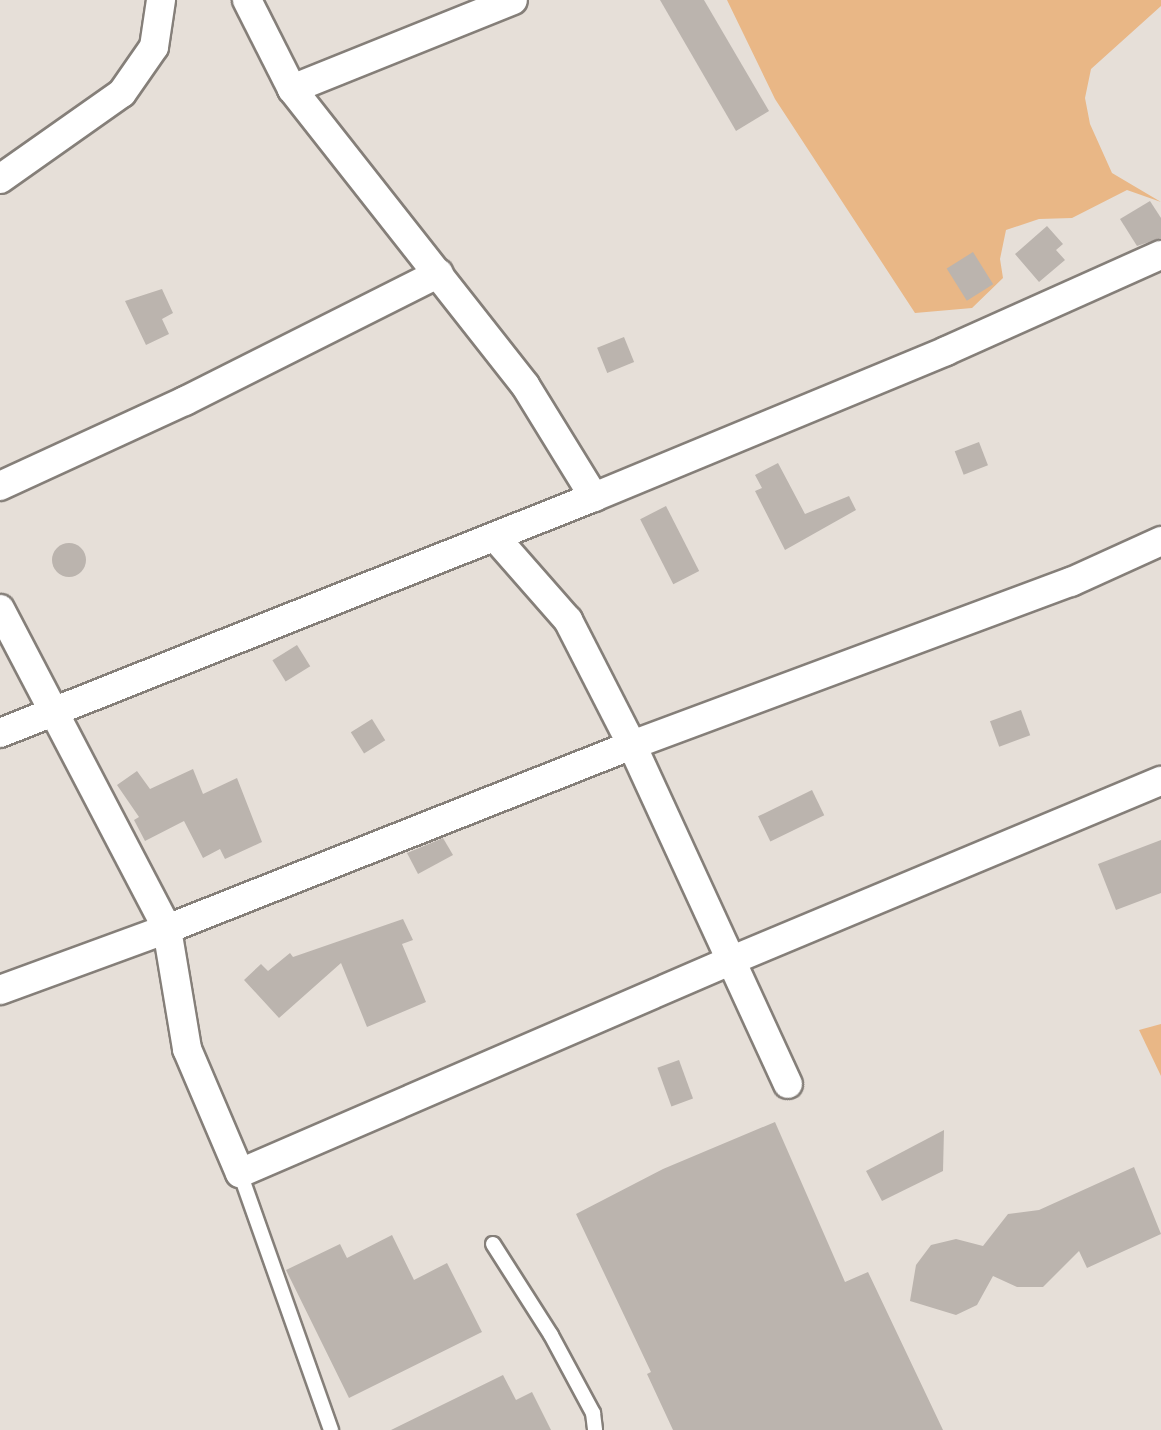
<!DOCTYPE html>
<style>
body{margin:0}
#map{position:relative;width:1161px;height:1430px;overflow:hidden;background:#e6dfd8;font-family:"PT Serif",serif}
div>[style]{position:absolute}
.green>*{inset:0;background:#e9b786}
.building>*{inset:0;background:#bbb4ae;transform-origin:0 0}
.round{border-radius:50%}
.roads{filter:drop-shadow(2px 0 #857f79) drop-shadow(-2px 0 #857f79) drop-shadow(0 2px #857f79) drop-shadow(0 -2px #857f79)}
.service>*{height:14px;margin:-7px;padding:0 7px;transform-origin:7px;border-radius:7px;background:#fff}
.minor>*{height:28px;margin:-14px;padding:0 14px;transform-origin:14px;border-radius:14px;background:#fff}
span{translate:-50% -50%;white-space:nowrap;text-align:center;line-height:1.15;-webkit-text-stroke:10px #f3ece6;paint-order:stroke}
</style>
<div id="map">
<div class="green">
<i style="clip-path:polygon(727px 0,1161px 0,1161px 6px,1091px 69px,1085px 98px,1090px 124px,1112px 173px,1161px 202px,1127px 190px,1072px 218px,1039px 219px,1006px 230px,1000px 259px,1003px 278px,972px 308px,915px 313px,775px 99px)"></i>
<i style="clip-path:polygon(1161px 1024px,1161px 1076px,1139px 1030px)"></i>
</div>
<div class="building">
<i style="clip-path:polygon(660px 0,704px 0,769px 111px,736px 131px)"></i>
<i style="clip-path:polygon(1150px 201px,1161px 218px,1161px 238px,1137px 246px,1120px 219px)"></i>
<i style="clip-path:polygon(1047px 226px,1063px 244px,1056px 250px,1065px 260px,1039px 282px,1015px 254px)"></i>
<i style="left:973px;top:252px;width:38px;height:31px;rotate:58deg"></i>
<i style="clip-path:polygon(162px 289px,173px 313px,162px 319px,169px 334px,146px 345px,125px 301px)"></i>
<i style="left:624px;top:337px;width:27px;height:29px;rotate:68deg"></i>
<i style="left:979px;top:442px;width:25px;height:26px;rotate:69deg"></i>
<i style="clip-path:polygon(778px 463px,805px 514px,849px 496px,856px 510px,785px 550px,755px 491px,762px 488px,755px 475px)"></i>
<i style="left:666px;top:506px;width:73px;height:29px;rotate:63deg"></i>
<i class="round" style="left:52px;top:543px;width:34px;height:34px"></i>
<i style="left:297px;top:645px;width:25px;height:29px;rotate:58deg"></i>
<i style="left:1021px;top:710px;width:27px;height:33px;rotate:70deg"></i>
<i style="left:372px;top:719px;width:25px;height:25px;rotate:58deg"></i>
<i style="clip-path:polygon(193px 769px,203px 794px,237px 778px,262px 842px,225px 859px,220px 849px,203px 858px,184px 821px,145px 841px,134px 820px,139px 817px,117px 785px,137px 771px,150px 789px)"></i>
<i style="left:812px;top:790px;width:28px;height:60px;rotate:64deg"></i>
<i style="clip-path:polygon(443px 838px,453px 855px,418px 874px,407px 853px)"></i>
<i style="clip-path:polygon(1161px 840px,1161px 893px,1116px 910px,1098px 864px)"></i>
<i style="clip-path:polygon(403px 919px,413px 940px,402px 944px,426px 1002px,367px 1027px,341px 963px,279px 1018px,244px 980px,261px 964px,268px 971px,290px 953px,293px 957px)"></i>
<i style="left:679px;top:1060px;width:41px;height:23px;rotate:70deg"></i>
<i style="clip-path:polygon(775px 1122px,845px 1282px,868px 1272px,943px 1430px,673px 1430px,647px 1374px,651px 1372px,576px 1214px,663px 1169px)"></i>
<i style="clip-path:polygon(944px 1130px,943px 1171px,882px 1201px,866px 1171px)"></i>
<i style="clip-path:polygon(1134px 1167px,1161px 1234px,1087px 1268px,1079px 1251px,1043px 1287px,1017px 1287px,993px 1276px,977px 1305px,956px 1315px,910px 1301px,916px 1265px,931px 1245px,956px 1239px,983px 1246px,1008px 1214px,1039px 1210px)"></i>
<i style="clip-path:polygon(392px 1235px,414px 1280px,447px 1263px,482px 1332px,349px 1398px,286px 1270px,340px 1244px,347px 1258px)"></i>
<i style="clip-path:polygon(503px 1375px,516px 1400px,532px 1392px,551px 1430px,391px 1430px)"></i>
</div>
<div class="roads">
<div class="service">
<i style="left:240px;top:1173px;width:273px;rotate:70.5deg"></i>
<i style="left:493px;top:1244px;width:108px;rotate:57.5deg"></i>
<i style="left:551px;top:1335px;width:89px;rotate:61.7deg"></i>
<i style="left:593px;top:1413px;width:17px;rotate:83deg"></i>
</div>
<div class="minor">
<i style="left:247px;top:0;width:100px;rotate:63.2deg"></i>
<i style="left:292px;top:89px;width:377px;rotate:51.8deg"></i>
<i style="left:525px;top:385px;width:132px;rotate:58.4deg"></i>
<i style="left:292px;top:89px;width:238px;rotate:-21.9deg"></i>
<i style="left:0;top:179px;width:149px;rotate:-35.2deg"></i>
<i style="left:122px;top:93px;width:56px;rotate:-55.2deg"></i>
<i style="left:154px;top:47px;width:48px;rotate:-81.5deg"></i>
<i style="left:0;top:486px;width:204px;rotate:-24.7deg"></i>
<i style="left:185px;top:401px;width:284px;rotate:-26.7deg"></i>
<i style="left:495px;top:537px;width:111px;rotate:48.7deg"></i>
<i style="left:568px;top:620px;width:140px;rotate:62.9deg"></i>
<i style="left:632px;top:745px;width:373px;rotate:65.3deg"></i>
<i style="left:0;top:609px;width:361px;rotate:62.4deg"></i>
<i style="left:167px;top:929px;width:122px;rotate:80.5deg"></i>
<i style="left:187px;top:1049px;width:135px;rotate:66.9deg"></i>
<i style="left:240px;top:1173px;width:534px;rotate:-23.4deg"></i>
<i style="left:730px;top:961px;width:467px;rotate:-22.7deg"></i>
<i style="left:0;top:733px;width:639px;rotate:-21.67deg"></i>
<i style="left:594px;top:497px;width:381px;rotate:-22.5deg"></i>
<i style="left:946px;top:351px;width:235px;rotate:-24.1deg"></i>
<i style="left:0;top:990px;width:178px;rotate:-20.1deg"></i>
<i style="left:167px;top:929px;width:500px;rotate:-21.59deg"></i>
<i style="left:632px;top:745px;width:468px;rotate:-20.4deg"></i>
<i style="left:1071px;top:582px;width:99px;rotate:-24.5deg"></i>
</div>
</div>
</div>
